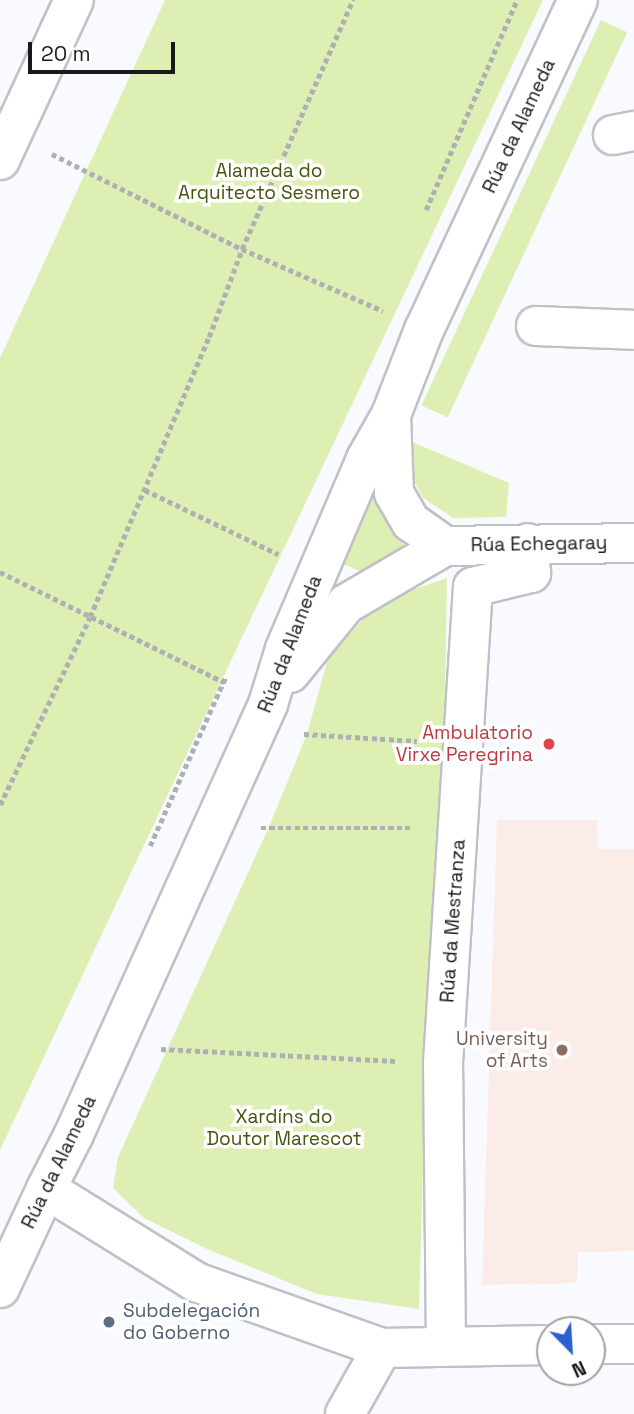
<!DOCTYPE html>
<meta charset="utf-8">
<style>
body{margin:0}
#map{position:relative;width:634px;height:1414px;overflow:hidden;background:#f8faff;font-family:"Space Grotesk",sans-serif}
div>[style]{position:absolute}
.education>*{inset:0;background:#fcece7}
.green>*{inset:0;background:#deefb3;transform-origin:0 0}
.path>*{height:4.5px;margin-top:-2.25px;transform-origin:0;background:repeating-linear-gradient(90deg,#afb0b4 0 5px,transparent 0 8.5px)}
.roads{filter:drop-shadow(2px 0 #c0c1c7) drop-shadow(-2px 0 #c0c1c7) drop-shadow(0 2px #c0c1c7) drop-shadow(0 -2px #c0c1c7)}
.pedestrian>*{height:38px;margin:-19px;padding:0 19px;transform-origin:19px;border-radius:19px;background:#fff}
.minor>*{height:38px;margin:-19px;padding:0 19px;transform-origin:19px;border-radius:19px;background:#fff}
.dots>*{width:19px;height:19px;translate:-50% -50%;box-sizing:border-box;border:4px solid #fff;border-radius:50%}
span{translate:-50% -50%;white-space:nowrap;text-align:center;line-height:1.15;-webkit-text-stroke:7px #fff;paint-order:stroke}
.street-label{font-size:19px;color:#19191b}
.park-label{font-size:19px;color:#46540d}
.health-label{font-size:19px;color:#be3a42}
.right{translate:-100% -50%;text-align:right}
.education-label{font-size:19px;color:#785e54}
.service-label{font-size:19px;color:#4e5e75}
.left{translate:0 -50%;text-align:left}
.north{position:absolute;left:536px;top:1316px;width:70px;height:70px;box-sizing:border-box;background:#fff;border:2px solid #a3a3a4;border-radius:50%;rotate:156deg;font-size:19px;font-weight:700;line-height:28px;text-align:center;color:#19191b}
.north::after{content:'';display:block;margin:auto;width:24px;height:32px;background:#2b61cf;clip-path:polygon(50% 0,100% 100%,50% 72%,0 100%)}
.scale{position:absolute;left:28px;top:42px;width:147px;height:32px;box-sizing:border-box;border:4px solid #19191b;border-top:0;padding-left:9px;font-size:21px;line-height:24px;white-space:nowrap;color:#19191b;-webkit-text-stroke:5px #fff;paint-order:stroke}
</style>
<div id="map">
<div class="education">
<i style="clip-path:polygon(497px 820px,597px 820px,598px 849px,634px 849px,634px 1251px,578px 1252px,577px 1283px,482px 1285px)"></i>
</div>
<div class="green">
<i style="clip-path:polygon(165px 0,543px 0,0 1150px,0 358px)"></i>
<i style="left:601px;top:20px;width:29px;height:425px;rotate:25deg"></i>
<i style="clip-path:polygon(412px 442px,509px 483px,506px 517px,453px 518px,423px 498px,405px 465px)"></i>
<i style="clip-path:polygon(371px 487px,407px 551px,362px 572px,333px 560px)"></i>
<i style="clip-path:polygon(447px 578px,444px 743px,426px 1062px,419px 1309px,317px 1294px,207px 1249px,144px 1218px,113px 1188px,118px 1157px,268px 829px,307px 734px,328px 658px,365px 617px,400px 594px)"></i>
</div>
<div class="path">
<i style="left:52px;top:154px;width:212px;rotate:26.6deg"></i>
<i style="left:242px;top:249px;width:154px;rotate:23.7deg"></i>
<i style="left:426px;top:210px;width:229px;rotate:-66.6deg"></i>
<i style="left:145px;top:490px;width:148px;rotate:25.7deg"></i>
<i style="left:0;top:572px;width:250px;rotate:26.2deg"></i>
<i style="left:304px;top:734px;width:113px;rotate:3.5deg"></i>
<i style="left:0;top:805px;width:208px;rotate:-64.4deg"></i>
<i style="left:90px;top:617px;width:304px;rotate:-67deg"></i>
<i style="left:209px;top:337px;width:94px;rotate:-69.4deg"></i>
<i style="left:242px;top:249px;width:273px;rotate:-66deg"></i>
<i style="left:261px;top:828px;width:152px"></i>
<i style="left:150px;top:846px;width:184px;rotate:-65.9deg"></i>
<i style="left:161px;top:1049px;width:236px;rotate:2.9deg"></i>
</div>
<div class="roads">
<div class="pedestrian">
<i style="left:613px;top:135px;width:21px;rotate:-11deg"></i>
<i style="left:0;top:160px;width:176px;rotate:-65.2deg"></i>
<i style="left:536px;top:326px;width:98px;rotate:2.3deg"></i>
<i style="left:0;top:1288px;width:109px;rotate:-65.1deg"></i>
<i style="left:446px;top:1345px;width:282px;rotate:-90.6deg"></i>
<i style="left:443px;top:1063px;width:477px;rotate:-86.4deg"></i>
<i style="left:473px;top:587px;width:60px;rotate:-13.6deg"></i>
<i style="left:531px;top:573px;width:30px;rotate:-96deg"></i>
<i style="left:345px;top:1414px;width:76px;rotate:-60.7deg"></i>
</div>
<div class="minor">
<i style="left:391px;top:415px;width:78px;rotate:87.8deg"></i>
<i style="left:394px;top:493px;width:34px;rotate:60deg"></i>
<i style="left:411px;top:522px;width:42px;rotate:35.2deg"></i>
<i style="left:290px;top:673px;width:89px;rotate:-50.9deg"></i>
<i style="left:346px;top:604px;width:115px;rotate:-30.4deg"></i>
<i style="left:445px;top:546px;width:189px;rotate:-0.9deg"></i>
<i style="left:592px;top:1344px;width:42px"></i>
<i style="left:550px;top:1345px;width:168px;rotate:179deg"></i>
<i style="left:382px;top:1348px;width:197px;rotate:-160.5deg"></i>
<i style="left:196px;top:1282px;width:176px;rotate:-148.2deg"></i>
<i style="left:46px;top:1189px;width:62px;rotate:-63deg"></i>
<i style="left:74px;top:1134px;width:472px;rotate:-65.7deg"></i>
<i style="left:268px;top:704px;width:58px;rotate:-72.8deg"></i>
<i style="left:285px;top:649px;width:207px;rotate:-66.9deg"></i>
<i style="left:366px;top:459px;width:51px;rotate:-60.4deg"></i>
<i style="left:391px;top:415px;width:91px;rotate:-68.8deg"></i>
<i style="left:424px;top:330px;width:364px;rotate:-65deg"></i>
</div>
</div>
<div class="dots">
<i style="left:549px;top:744px;background:#e0444e"></i>
<i style="left:562px;top:1050px;background:#8d6e63"></i>
<i style="left:109px;top:1322px;background:#5c6f8a"></i>
</div>
<div class="street-label">
<span style="left:519px;top:126px;rotate:-65deg">Rúa da Alameda</span>
<span style="left:539px;top:544px;rotate:-1deg">Rúa Echegaray</span>
<span style="left:290px;top:644px;rotate:-69deg">Rúa da Alameda</span>
<span style="left:453px;top:921px;rotate:-86deg">Rúa da Mestranza</span>
<span style="left:59px;top:1162px;rotate:-64deg">Rúa da Alameda</span>
</div>
<div class="park-label">
<span style="left:269px;top:182px">Alameda do<br>Arquitecto Sesmero</span>
<span style="left:284px;top:1128px">Xardíns do<br>Doutor Marescot</span>
</div>
<div class="health-label">
<span class="right" style="left:533px;top:744px">Ambulatorio<br>Virxe Peregrina</span>
</div>
<div class="education-label">
<span class="right" style="left:548px;top:1050px">University<br>of Arts</span>
</div>
<div class="service-label">
<span class="left" style="left:123px;top:1322px">Subdelegación<br>do Goberno</span>
</div>
<div class="north">N</div>
<div class="scale">20 m</div>
</div>
